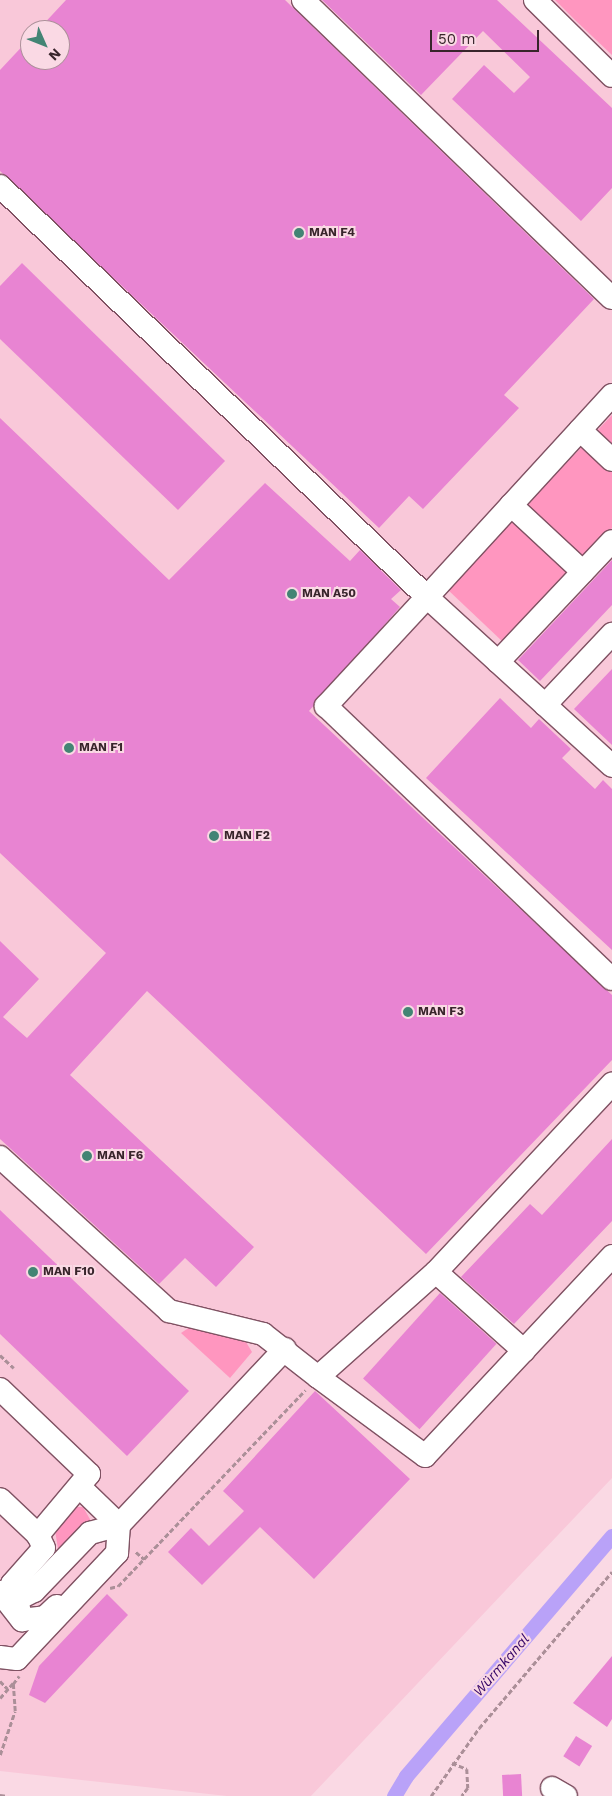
<!DOCTYPE html>
<meta charset="utf-8">
<style>
body{margin:0}
#map{position:relative;width:612px;height:1796px;overflow:hidden;background:#fad9e4;font-family:"Work Sans",sans-serif}
div>[style]{position:absolute}
.built>*{inset:0;background:#f9c8d9}
.green>*{inset:0;background:#ff96bf}
.canal>*{height:15px;margin:-7.5px;padding:0 7.5px;transform-origin:7.5px;border-radius:7.5px;background:#b9a2f8}
.building>*{inset:0;background:#e884d2;transform-origin:0 0}
.path>*{height:2.5px;margin-top:-1.25px;transform-origin:0;background:repeating-linear-gradient(90deg,#ab8f98 0 5px,transparent 0 7.5px)}
.roads{filter:drop-shadow(1px 0 #805263) drop-shadow(-1px 0 #805263) drop-shadow(0 1px #805263) drop-shadow(0 -1px #805263)}
.minor>*{height:22px;margin:-11px;padding:0 11px;transform-origin:11px;border-radius:11px;background:#fff}
.dots>*{width:14px;height:14px;translate:-50% -50%;box-sizing:border-box;border:2px solid #fad9e4;border-radius:50%}
span{translate:-50% -50%;white-space:nowrap;text-align:center;line-height:1.15;-webkit-text-stroke:4px #fad9e4;paint-order:stroke}
.poi-label{font-size:12px;color:#39252c;font-weight:700}
.left{translate:0 -50%;text-align:left}
.water-label{font-size:14px;color:#340568;font-style:italic}
.north{position:absolute;left:20px;top:20px;width:50px;height:50px;box-sizing:border-box;background:#fad9e4;border:1px solid #ad919a;border-radius:50%;rotate:134deg;font-size:14px;font-weight:700;line-height:20px;text-align:center;color:#39252c}
.north::after{content:'';display:block;margin:auto;width:18px;height:22px;background:#438474;clip-path:polygon(50% 0,100% 100%,50% 72%,0 100%)}
.scale{position:absolute;left:430px;top:30px;width:109px;height:22px;box-sizing:border-box;border:2px solid #39252c;border-top:0;padding-left:6px;font-size:15px;line-height:18px;white-space:nowrap;color:#39252c;-webkit-text-stroke:4px #fad9e4;paint-order:stroke}
</style>
<div id="map">
<div class="built">
<i style="clip-path:polygon(evenodd,0 0,612px 0,612px 1478px,311px 1796px,227px 1796px,0 1771px,0 0,30px 30px,60px 30px,60px 60px,30px 60px,30px 30px)"></i>
</div>
<div class="green">
<i style="clip-path:polygon(555px 0,612px 0,612px 55px,575px 20px)"></i>
<i style="clip-path:polygon(612px 415px,612px 528px,503px 642px,447px 589px)"></i>
<i style="clip-path:polygon(190px 1327px,243px 1337px,252px 1352px,230px 1378px,181px 1333px)"></i>
<i style="clip-path:polygon(74px 1507px,83px 1507px,91px 1521px,34px 1576px,58px 1549px,54px 1524px)"></i>
</div>
<div class="canal">
<i style="left:394px;top:1796px;width:23px;rotate:-59deg"></i>
<i style="left:406px;top:1776px;width:316px;rotate:-49.4deg"></i>
</div>
<div class="building">
<i style="clip-path:polygon(66px 0,285px 0,594px 299px,504px 395px,519px 408px,423px 509px,409px 496px,379px 528px,0 171px,0 70px,30px 38px,30px 60px,60px 60px,60px 30px,38px 30px)"></i>
<i style="clip-path:polygon(322px 0,497px 0,612px 108px,612px 188px,581px 221px,452px 99px,484px 65px,514px 93px,530px 77px,483px 31px,421px 95px)"></i>
<i style="clip-path:polygon(22px 263px,225px 461px,178px 510px,0 339px,0 286px)"></i>
<i style="clip-path:polygon(0 418px,169px 580px,265px 483px,350px 561px,360px 550px,401px 590px,391px 599px,400px 607px,309px 711px,612px 995px,612px 1060px,426px 1254px,147px 991px,70px 1075px,254px 1247px,216px 1287px,185px 1258px,159px 1284px,0 1139px,0 941px,39px 979px,3px 1017px,27px 1038px,106px 953px,0 853px)"></i>
<i style="clip-path:polygon(612px 560px,612px 605px,540px 681px,518px 660px)"></i>
<i style="clip-path:polygon(612px 669px,612px 745px,574px 709px)"></i>
<i style="clip-path:polygon(500px 698px,531px 728px,539px 719px,571px 749px,562px 758px,595px 789px,603px 780px,612px 789px,612px 950px,426px 778px)"></i>
<i style="clip-path:polygon(612px 1139px,612px 1221px,514px 1324px,461px 1277px,530px 1204px,542px 1215px)"></i>
<i style="clip-path:polygon(0 1210px,189px 1391px,127px 1456px,0 1334px)"></i>
<i style="left:440px;top:1293px;width:76px;height:115px;rotate:42deg"></i>
<i style="clip-path:polygon(315px 1391px,410px 1479px,314px 1579px,260px 1527px,202px 1585px,168px 1552px,191px 1528px,209px 1546px,244px 1511px,223px 1491px)"></i>
<i style="clip-path:polygon(107px 1594px,128px 1615px,45px 1703px,29px 1695px,39px 1666px)"></i>
<i style="clip-path:polygon(612px 1656px,612px 1719px,607px 1727px,573px 1703px)"></i>
<i style="left:576px;top:1736px;width:19px;height:24px;rotate:32deg"></i>
<i style="left:521px;top:1774px;width:22px;height:19px;rotate:87deg"></i>
</div>
<div class="path">
<i style="left:0;top:1355px;width:19px;rotate:43deg"></i>
<i style="left:136px;top:1552px;width:11px;rotate:41deg"></i>
<i style="left:110px;top:1588px;width:8px;rotate:-14deg"></i>
<i style="left:118px;top:1586px;width:271px;rotate:-46.3deg"></i>
<i style="left:0;top:1681px;width:11px;rotate:45deg"></i>
<i style="left:0;top:1698px;width:20px;rotate:-49deg"></i>
<i style="left:0;top:1755px;width:46px;rotate:-71.2deg"></i>
<i style="left:15px;top:1711px;width:27px;rotate:-94deg"></i>
<i style="left:13px;top:1684px;width:10px;rotate:-53deg"></i>
<i style="left:452px;top:1763px;width:16px;rotate:22deg"></i>
<i style="left:467px;top:1769px;width:19px;rotate:87deg"></i>
<i style="left:468px;top:1788px;width:10px;rotate:127deg"></i>
<i style="left:0;top:1795px;width:8px;rotate:7deg"></i>
<i style="left:431px;top:1796px;width:83px;rotate:-54.8deg"></i>
<i style="left:479px;top:1728px;width:205px;rotate:-49.6deg"></i>
</div>
<div class="roads">
<div class="minor">
<i style="left:303px;top:0;width:429px;rotate:44deg"></i>
<i style="left:535px;top:0;width:108px;rotate:44.6deg"></i>
<i style="left:0;top:186px;width:593px;rotate:43.91deg"></i>
<i style="left:427px;top:597px;width:274px;rotate:-47.5deg"></i>
<i style="left:580px;top:430px;width:44px;rotate:43.2deg"></i>
<i style="left:511px;top:505px;width:98px;rotate:42.9deg"></i>
<i style="left:498px;top:662px;width:166px;rotate:-46.7deg"></i>
<i style="left:545px;top:705px;width:98px;rotate:-46.7deg"></i>
<i style="left:612px;top:766px;width:251px;rotate:-137.6deg"></i>
<i style="left:427px;top:597px;width:149px;rotate:132.8deg"></i>
<i style="left:326px;top:706px;width:395px;rotate:43.7deg"></i>
<i style="left:0;top:1157px;width:229px;rotate:42.3deg"></i>
<i style="left:169px;top:1311px;width:97px;rotate:13.7deg"></i>
<i style="left:263px;top:1334px;width:70px;rotate:38deg"></i>
<i style="left:318px;top:1377px;width:158px;rotate:-41.7deg"></i>
<i style="left:436px;top:1272px;width:258px;rotate:-46.9deg"></i>
<i style="left:436px;top:1272px;width:118px;rotate:41.9deg"></i>
<i style="left:318px;top:1377px;width:133px;rotate:36.4deg"></i>
<i style="left:425px;top:1456px;width:274px;rotate:-46.9deg"></i>
<i style="left:0;top:1389px;width:123px;rotate:43.7deg"></i>
<i style="left:89px;top:1474px;width:80px;rotate:129.9deg"></i>
<i style="left:38px;top:1535px;width:52px;rotate:-136.5deg"></i>
<i style="left:0;top:1592px;width:36px;rotate:52deg"></i>
<i style="left:22px;top:1620px;width:23px;rotate:-7deg"></i>
<i style="left:45px;top:1617px;width:16px;rotate:-43deg"></i>
<i style="left:24px;top:1596px;width:11px;rotate:-27deg"></i>
<i style="left:34px;top:1591px;width:81px;rotate:-46deg"></i>
<i style="left:90px;top:1533px;width:30px;rotate:-15deg"></i>
<i style="left:119px;top:1525px;width:242px;rotate:-46.7deg"></i>
<i style="left:20px;top:1612px;width:29px;rotate:-106deg"></i>
<i style="left:12px;top:1584px;width:48px;rotate:-48.4deg"></i>
<i style="left:44px;top:1548px;width:14px;rotate:-115deg"></i>
<i style="left:0;top:1657px;width:17px;rotate:7deg"></i>
<i style="left:17px;top:1659px;width:146px;rotate:-46.7deg"></i>
<i style="left:117px;top:1553px;width:28px;rotate:-86deg"></i>
<i style="left:119px;top:1525px;width:53px;rotate:-135.8deg"></i>
<i style="left:552px;top:1788px;width:16px;rotate:30deg"></i>
</div>
</div>
<div class="dots">
<i style="left:299px;top:233px;background:#438474"></i>
<i style="left:292px;top:594px;background:#438474"></i>
<i style="left:69px;top:748px;background:#438474"></i>
<i style="left:214px;top:836px;background:#438474"></i>
<i style="left:408px;top:1012px;background:#438474"></i>
<i style="left:87px;top:1156px;background:#438474"></i>
<i style="left:33px;top:1272px;background:#438474"></i>
</div>
<div class="poi-label">
<span class="left" style="left:309px;top:233px">MAN F4</span>
<span class="left" style="left:302px;top:594px">MAN A50</span>
<span class="left" style="left:79px;top:748px">MAN F1</span>
<span class="left" style="left:224px;top:836px">MAN F2</span>
<span class="left" style="left:418px;top:1012px">MAN F3</span>
<span class="left" style="left:97px;top:1156px">MAN F6</span>
<span class="left" style="left:43px;top:1272px">MAN F10</span>
</div>
<div class="water-label">
<span style="left:501px;top:1665px;rotate:-49deg">Würmkanal</span>
</div>
<div class="north">N</div>
<div class="scale">50 m</div>
</div>
